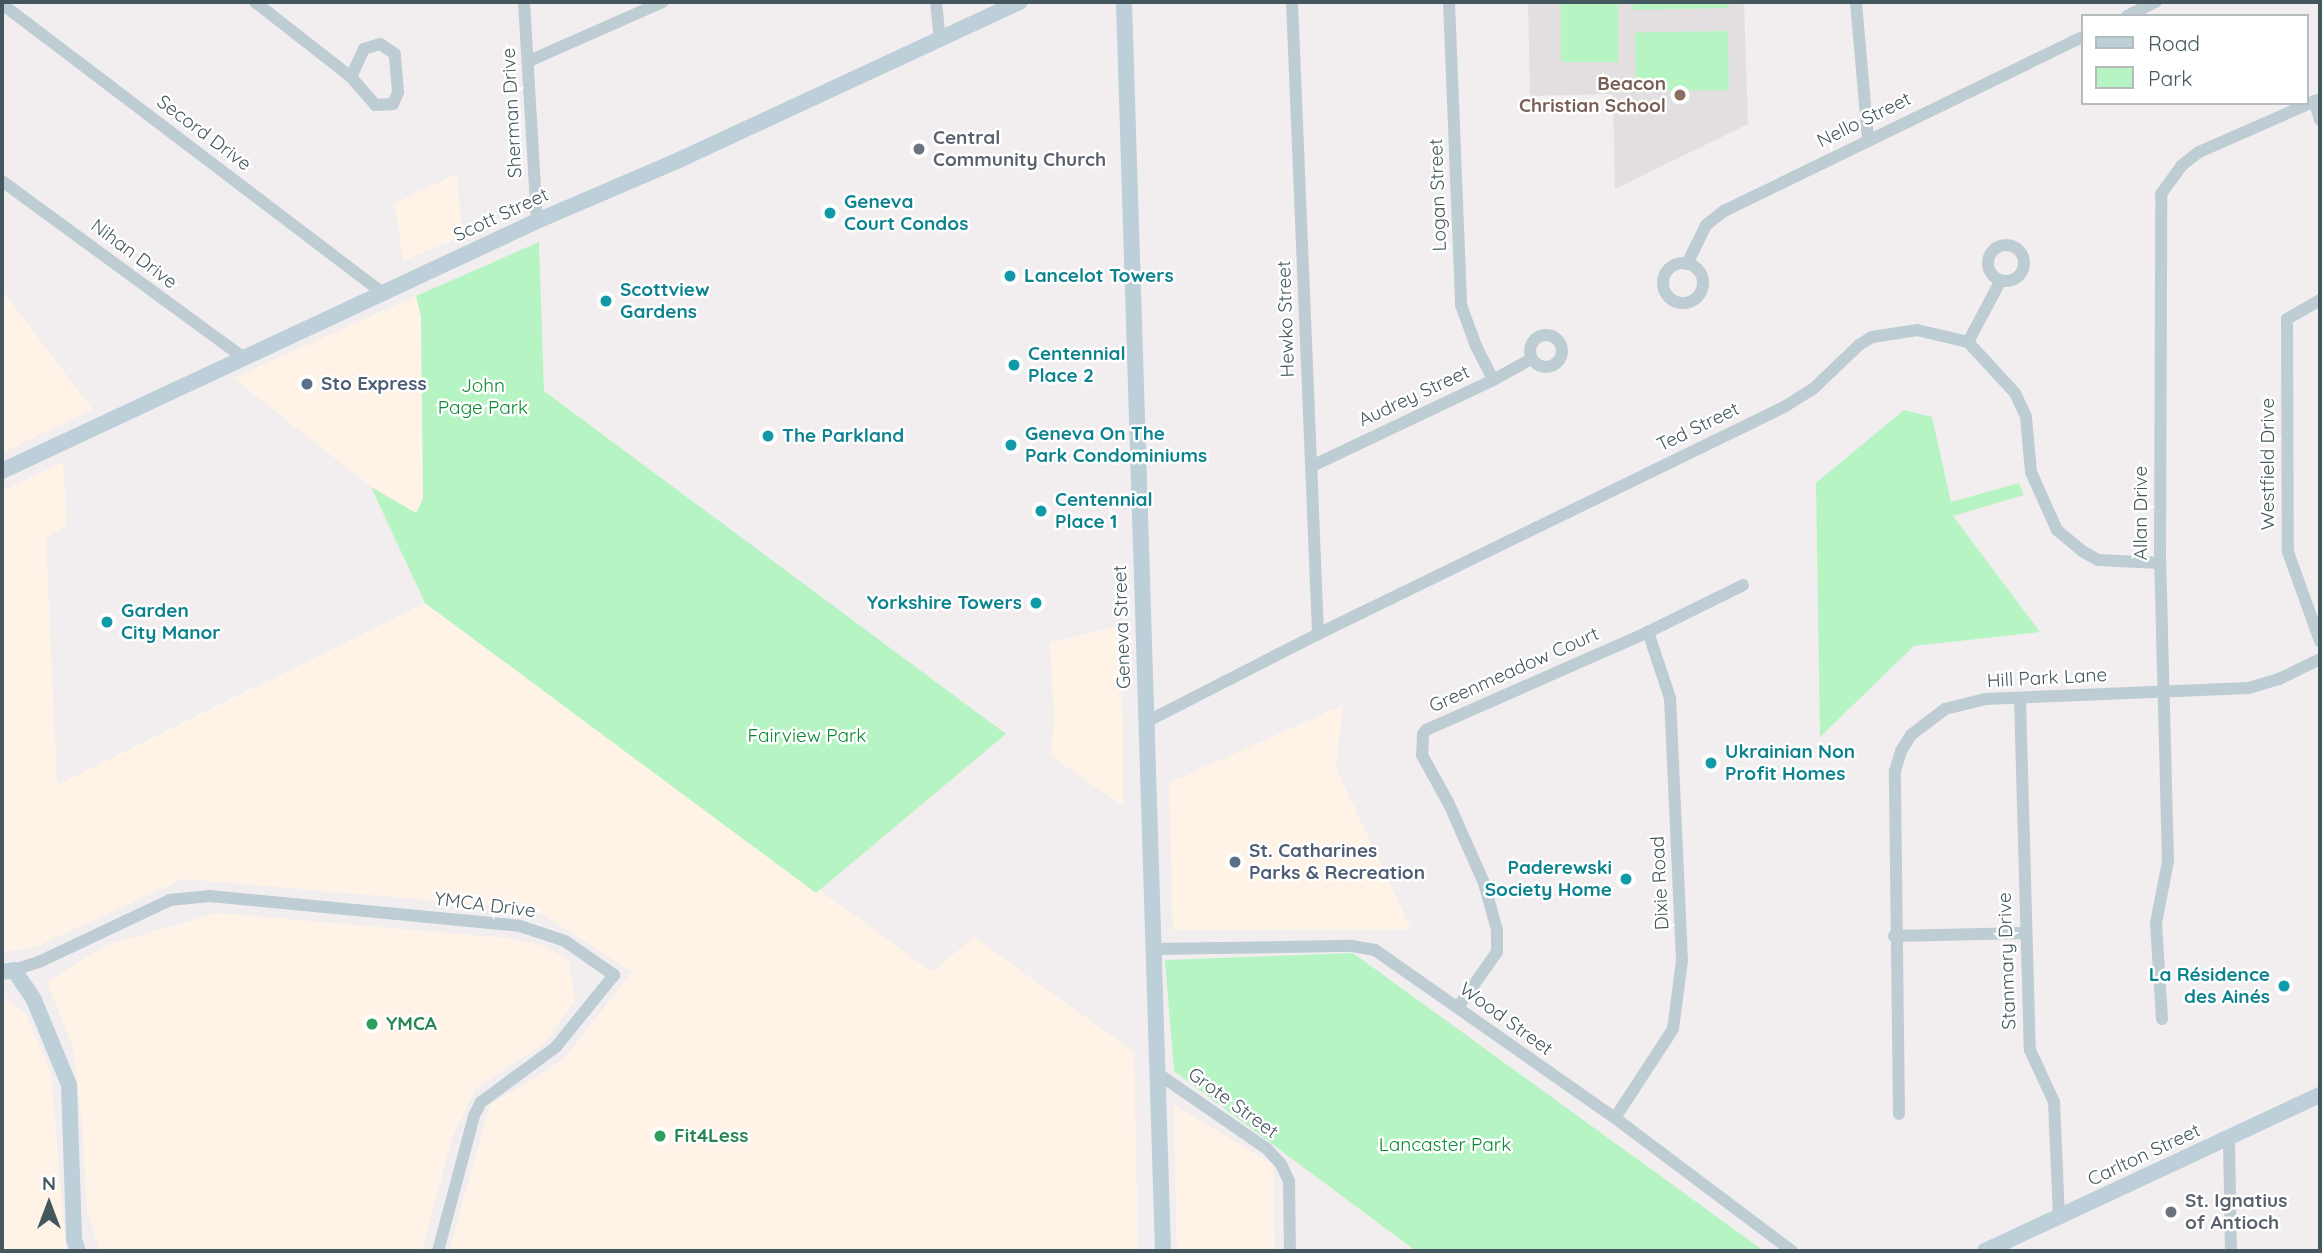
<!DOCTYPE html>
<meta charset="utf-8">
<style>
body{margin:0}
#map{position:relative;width:2322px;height:1253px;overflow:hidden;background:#f2eeef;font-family:Quicksand,sans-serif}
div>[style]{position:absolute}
.commercial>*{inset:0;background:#fef3e6}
.education>*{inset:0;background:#e3dfe1}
.green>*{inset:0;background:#b7f4c4;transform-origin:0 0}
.street>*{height:12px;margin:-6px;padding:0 6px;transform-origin:6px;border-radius:6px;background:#bdcdd3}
.street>.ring{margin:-6px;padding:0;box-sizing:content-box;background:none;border:12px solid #bdcdd3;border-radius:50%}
.secondary>*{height:16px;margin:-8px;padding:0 8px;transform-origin:8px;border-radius:8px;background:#bdcfd8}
.dots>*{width:19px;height:19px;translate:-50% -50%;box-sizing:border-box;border:4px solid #fff;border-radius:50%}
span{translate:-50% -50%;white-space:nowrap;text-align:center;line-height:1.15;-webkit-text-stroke:5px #fff;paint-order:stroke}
.education-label{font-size:19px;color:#785e54;font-weight:700}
.right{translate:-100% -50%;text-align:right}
.street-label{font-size:19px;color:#44575e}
.worship-label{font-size:19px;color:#5b616d;font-weight:700}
.left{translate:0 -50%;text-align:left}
.culture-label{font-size:19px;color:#0d838f;font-weight:700}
.service-label{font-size:19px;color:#4e5e75;font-weight:700}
.park-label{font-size:19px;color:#0b8933}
.leisure-label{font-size:19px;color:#27864d;font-weight:700}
.frame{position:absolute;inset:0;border:4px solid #44575e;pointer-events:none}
.legend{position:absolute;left:2081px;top:14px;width:228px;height:91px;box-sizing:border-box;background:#fff;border:2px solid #b4bcbf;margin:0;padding:9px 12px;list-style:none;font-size:21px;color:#44575e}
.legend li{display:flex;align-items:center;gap:14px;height:35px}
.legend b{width:35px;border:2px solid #b4bcbf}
.north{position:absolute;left:14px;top:1169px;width:70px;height:70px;-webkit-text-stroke:5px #fff;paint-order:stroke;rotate:0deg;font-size:19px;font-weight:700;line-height:28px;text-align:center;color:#44575e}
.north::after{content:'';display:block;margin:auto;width:24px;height:32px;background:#44575e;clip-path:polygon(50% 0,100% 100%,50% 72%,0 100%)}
</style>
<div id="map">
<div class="commercial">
<i style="clip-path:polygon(457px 174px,462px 236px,403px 261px,395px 203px)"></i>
<i style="clip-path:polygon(2px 290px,92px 409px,2px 453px)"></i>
<i style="clip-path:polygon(416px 296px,421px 316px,423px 499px,416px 513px,371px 487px,234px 378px)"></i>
<i style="clip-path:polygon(63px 462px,67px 525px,46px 538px,57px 785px,425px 603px,932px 972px,974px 937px,1134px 1052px,1138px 1251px,449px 1251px,490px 1105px,563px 1060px,632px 972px,544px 915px,511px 907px,183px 879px,35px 947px,2px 952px,2px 491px)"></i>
<i style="clip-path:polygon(1118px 626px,1123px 724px,1123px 806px,1051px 756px,1054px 718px,1050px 643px)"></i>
<i style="clip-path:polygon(1343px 705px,1336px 768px,1411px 929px,1173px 930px,1169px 783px)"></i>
<i style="clip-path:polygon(217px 913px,506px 938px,541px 945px,568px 959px,575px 1000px,545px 1043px,476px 1088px,452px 1138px,422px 1251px,100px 1251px,87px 1211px,82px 1122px,73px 1047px,47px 982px,107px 945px)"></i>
<i style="clip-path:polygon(6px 998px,26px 1014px,51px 1073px,66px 1251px,2px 1251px,2px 999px)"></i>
<i style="clip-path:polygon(1174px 1105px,1273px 1164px,1275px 1251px,1177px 1251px)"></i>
</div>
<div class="education">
<i style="clip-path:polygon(1528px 2px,1744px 2px,1748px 124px,1615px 189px,1613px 94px,1530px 96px)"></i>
</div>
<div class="green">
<i style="left:1561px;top:2px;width:57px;height:60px"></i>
<i style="clip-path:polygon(1633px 2px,1728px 2px,1729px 8px,1633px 10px)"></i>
<i style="left:1728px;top:31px;width:59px;height:93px;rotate:89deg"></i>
<i style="clip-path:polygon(539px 242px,544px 391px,1006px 734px,816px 893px,425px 603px,371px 487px,416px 513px,423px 499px,421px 316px,416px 296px)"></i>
<i style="clip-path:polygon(1904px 410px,1932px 417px,1951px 502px,2019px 483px,2024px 495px,1953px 516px,2040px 632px,1914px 646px,1820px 737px,1816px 483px)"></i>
<i style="clip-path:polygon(1353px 953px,1764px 1251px,1416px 1251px,1174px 1071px,1165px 960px)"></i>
</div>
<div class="street">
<i style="left:255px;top:2px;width:122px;rotate:38deg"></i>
<i style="left:351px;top:77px;width:37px;rotate:49deg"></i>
<i style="left:375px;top:105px;width:18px;rotate:-3deg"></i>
<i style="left:393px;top:104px;width:13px;rotate:-67deg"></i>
<i style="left:398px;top:92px;width:38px;rotate:-95deg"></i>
<i style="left:395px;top:54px;width:18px;rotate:-146deg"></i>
<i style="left:380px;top:44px;width:17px;rotate:163deg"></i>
<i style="left:364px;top:49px;width:31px;rotate:115deg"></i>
<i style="left:524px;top:2px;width:219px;rotate:86.6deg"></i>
<i style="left:936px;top:2px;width:37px;rotate:84deg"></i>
<i style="left:1292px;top:2px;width:633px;rotate:87.64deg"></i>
<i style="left:1449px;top:2px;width:303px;rotate:87.7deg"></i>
<i style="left:1461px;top:305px;width:44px;rotate:69.9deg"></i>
<i style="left:1476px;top:346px;width:38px;rotate:63deg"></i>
<i style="left:1856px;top:2px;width:137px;rotate:85deg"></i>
<i style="left:2px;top:4px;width:478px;rotate:37.2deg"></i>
<i style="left:2127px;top:16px;width:32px;rotate:-26deg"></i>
<i style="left:529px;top:61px;width:146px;rotate:-23.8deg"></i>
<i style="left:2314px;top:101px;width:20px;rotate:72deg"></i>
<i style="left:2px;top:181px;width:300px;rotate:36.2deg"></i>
<i class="ring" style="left:1988px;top:245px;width:24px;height:24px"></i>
<i class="ring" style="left:1663px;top:263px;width:28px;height:28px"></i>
<i style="left:1687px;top:264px;width:43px;rotate:-64deg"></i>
<i style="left:1706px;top:225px;width:23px;rotate:-38deg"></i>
<i style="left:1724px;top:211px;width:398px;rotate:-25.9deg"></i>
<i style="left:2320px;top:300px;width:38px;rotate:150deg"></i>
<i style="left:2287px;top:319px;width:233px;rotate:89.8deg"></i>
<i style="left:2288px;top:552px;width:95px;rotate:70.2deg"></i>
<i class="ring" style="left:1530px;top:335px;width:20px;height:20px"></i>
<i style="left:1968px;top:342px;width:70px;rotate:-62deg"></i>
<i style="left:1312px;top:466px;width:200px;rotate:-25.4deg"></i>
<i style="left:1493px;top:380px;width:43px;rotate:-28.9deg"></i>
<i style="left:2020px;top:698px;width:352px;rotate:88.4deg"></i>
<i style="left:2030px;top:1050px;width:57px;rotate:65.2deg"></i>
<i style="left:2054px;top:1102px;width:115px;rotate:87.5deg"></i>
<i style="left:1146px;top:722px;width:193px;rotate:-27.1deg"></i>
<i style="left:1318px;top:634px;width:518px;rotate:-25.97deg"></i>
<i style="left:1784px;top:407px;width:34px;rotate:-32deg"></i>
<i style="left:1813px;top:389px;width:64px;rotate:-43.7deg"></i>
<i style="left:1859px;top:345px;width:15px;rotate:-32deg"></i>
<i style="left:1872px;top:337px;width:46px;rotate:-8.8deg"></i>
<i style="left:1917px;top:330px;width:52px;rotate:13.2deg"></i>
<i style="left:1968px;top:342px;width:69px;rotate:47.3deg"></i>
<i style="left:2015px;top:393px;width:26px;rotate:65deg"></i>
<i style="left:2026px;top:417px;width:55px;rotate:84.8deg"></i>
<i style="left:2031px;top:472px;width:64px;rotate:65.9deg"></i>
<i style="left:2057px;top:530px;width:33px;rotate:40deg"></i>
<i style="left:2082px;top:551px;width:18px;rotate:29deg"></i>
<i style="left:2098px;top:560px;width:62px;rotate:2.8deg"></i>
<i style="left:1894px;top:936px;width:132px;rotate:-1.3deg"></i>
<i style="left:1153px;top:949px;width:199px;rotate:-0.9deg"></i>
<i style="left:1352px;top:946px;width:23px;rotate:10deg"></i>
<i style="left:1375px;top:950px;width:293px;rotate:35deg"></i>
<i style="left:1615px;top:1118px;width:221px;rotate:36.9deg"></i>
<i style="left:14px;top:970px;width:26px;rotate:-18deg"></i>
<i style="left:39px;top:962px;width:145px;rotate:-25.3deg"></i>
<i style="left:170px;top:900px;width:40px;rotate:-5.7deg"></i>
<i style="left:210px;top:896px;width:311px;rotate:5.5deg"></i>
<i style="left:520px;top:926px;width:47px;rotate:18.4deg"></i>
<i style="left:565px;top:941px;width:60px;rotate:34.8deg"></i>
<i style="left:614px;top:975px;width:92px;rotate:128.9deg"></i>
<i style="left:556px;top:1047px;width:93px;rotate:143.7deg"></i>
<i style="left:481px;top:1102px;width:16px;rotate:117deg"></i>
<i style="left:474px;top:1116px;width:140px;rotate:104.9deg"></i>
<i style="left:1458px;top:1007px;width:67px;rotate:-54.7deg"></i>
<i style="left:1497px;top:952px;width:22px;rotate:-90deg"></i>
<i style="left:1497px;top:930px;width:49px;rotate:-105.5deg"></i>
<i style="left:1484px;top:883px;width:86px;rotate:-113.9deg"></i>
<i style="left:1449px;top:804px;width:56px;rotate:-118.9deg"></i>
<i style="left:1422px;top:755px;width:21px;rotate:-87deg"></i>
<i style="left:1423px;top:734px;width:5px;rotate:-53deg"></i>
<i style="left:1426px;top:730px;width:243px;rotate:-23.8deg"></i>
<i style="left:1648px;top:632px;width:106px;rotate:-26.3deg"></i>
<i style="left:2162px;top:1019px;width:96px;rotate:-93.6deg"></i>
<i style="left:2156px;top:923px;width:63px;rotate:-79deg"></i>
<i style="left:2168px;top:861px;width:298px;rotate:-91.5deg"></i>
<i style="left:2160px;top:563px;width:369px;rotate:-89.8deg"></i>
<i style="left:2161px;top:194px;width:34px;rotate:-54deg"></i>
<i style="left:2181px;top:166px;width:23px;rotate:-38deg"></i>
<i style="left:2199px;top:152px;width:132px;rotate:-23.7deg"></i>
<i style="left:1157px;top:1073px;width:134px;rotate:34.6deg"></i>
<i style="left:1267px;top:1149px;width:21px;rotate:47deg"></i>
<i style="left:1281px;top:1164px;width:19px;rotate:65deg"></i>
<i style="left:1289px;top:1181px;width:70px;rotate:89.2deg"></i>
<i style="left:1899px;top:1114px;width:343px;rotate:-90.7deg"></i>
<i style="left:1895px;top:771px;width:21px;rotate:-73deg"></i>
<i style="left:1901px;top:751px;width:19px;rotate:-58deg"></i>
<i style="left:1911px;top:735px;width:43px;rotate:-37.4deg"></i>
<i style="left:1945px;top:709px;width:41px;rotate:-14deg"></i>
<i style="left:1985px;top:699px;width:264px;rotate:-2.4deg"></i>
<i style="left:2249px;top:688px;width:31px;rotate:-17deg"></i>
<i style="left:2279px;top:679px;width:46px;rotate:-26deg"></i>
<i style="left:1615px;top:1118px;width:106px;rotate:-56.9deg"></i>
<i style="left:1673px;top:1029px;width:69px;rotate:-82.5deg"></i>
<i style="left:1682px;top:961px;width:263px;rotate:-92.6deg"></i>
<i style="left:1670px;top:698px;width:70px;rotate:-108.4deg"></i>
<i style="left:2229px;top:1139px;width:112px;rotate:89deg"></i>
</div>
<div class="secondary">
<i style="left:1124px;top:2px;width:1250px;rotate:88.21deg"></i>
<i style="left:2px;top:471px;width:591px;rotate:-25.05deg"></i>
<i style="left:537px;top:221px;width:155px;rotate:-23.2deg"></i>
<i style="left:679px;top:160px;width:376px;rotate:-24.9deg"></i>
<i style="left:2px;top:972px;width:12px;rotate:-9deg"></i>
<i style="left:14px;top:970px;width:36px;rotate:56deg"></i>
<i style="left:34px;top:1000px;width:92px;rotate:67.6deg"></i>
<i style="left:69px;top:1085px;width:154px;rotate:88.1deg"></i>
<i style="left:74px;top:1239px;width:13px;rotate:72deg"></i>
<i style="left:1985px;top:1251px;width:370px;rotate:-25deg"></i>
</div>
<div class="dots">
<i style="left:1680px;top:95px;background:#8d6e63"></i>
<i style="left:919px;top:149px;background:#6b7280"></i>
<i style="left:830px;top:213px;background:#0f9aa8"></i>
<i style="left:1010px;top:276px;background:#0f9aa8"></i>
<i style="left:606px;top:301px;background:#0f9aa8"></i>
<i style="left:1014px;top:365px;background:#0f9aa8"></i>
<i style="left:307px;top:384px;background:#5c6f8a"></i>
<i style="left:768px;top:436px;background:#0f9aa8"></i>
<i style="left:1011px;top:445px;background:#0f9aa8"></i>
<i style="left:1041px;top:511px;background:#0f9aa8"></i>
<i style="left:1036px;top:603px;background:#0f9aa8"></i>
<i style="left:107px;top:622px;background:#0f9aa8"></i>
<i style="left:1711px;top:763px;background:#0f9aa8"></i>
<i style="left:1235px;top:862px;background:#5c6f8a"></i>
<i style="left:1626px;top:879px;background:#0f9aa8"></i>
<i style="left:2284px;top:986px;background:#0f9aa8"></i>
<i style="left:372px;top:1024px;background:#2e9e5b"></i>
<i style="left:660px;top:1136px;background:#2e9e5b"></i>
<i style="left:2171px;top:1212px;background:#6b7280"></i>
</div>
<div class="education-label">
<span class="right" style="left:1666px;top:95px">Beacon<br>Christian School</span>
</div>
<div class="street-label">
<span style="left:512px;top:113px;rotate:-93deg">Sherman Drive</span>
<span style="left:1864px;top:120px;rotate:-26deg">Nello Street</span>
<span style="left:204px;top:133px;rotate:37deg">Secord Drive</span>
<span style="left:1438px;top:195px;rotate:-92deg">Logan Street</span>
<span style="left:501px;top:215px;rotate:-25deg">Scott Street</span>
<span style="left:134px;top:254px;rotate:37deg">Nihan Drive</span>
<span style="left:1286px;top:319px;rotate:-92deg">Hewko Street</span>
<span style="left:1414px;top:396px;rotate:-25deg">Audrey Street</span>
<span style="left:1698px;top:427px;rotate:-26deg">Ted Street</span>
<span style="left:2268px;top:464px;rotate:-90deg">Westfield Drive</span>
<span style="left:2141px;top:513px;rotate:-90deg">Allan Drive</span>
<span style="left:1122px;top:627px;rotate:-92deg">Geneva Street</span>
<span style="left:1514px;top:670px;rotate:-24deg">Greenmeadow Court</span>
<span style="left:2047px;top:678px;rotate:-3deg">Hill Park Lane</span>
<span style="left:1660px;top:883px;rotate:-93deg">Dixie Road</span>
<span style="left:485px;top:905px;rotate:7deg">YMCA Drive</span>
<span style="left:2007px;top:961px;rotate:-92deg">Stanmary Drive</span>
<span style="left:1506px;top:1019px;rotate:36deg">Wood Street</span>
<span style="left:1233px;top:1103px;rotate:36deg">Grote Street</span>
<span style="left:2144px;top:1155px;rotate:-25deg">Carlton Street</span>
</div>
<div class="worship-label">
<span class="left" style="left:933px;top:149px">Central<br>Community Church</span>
<span class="left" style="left:2185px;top:1212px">St. Ignatius<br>of Antioch</span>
</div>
<div class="culture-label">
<span class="left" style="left:844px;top:213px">Geneva<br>Court Condos</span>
<span class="left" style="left:1024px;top:276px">Lancelot Towers</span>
<span class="left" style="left:620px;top:301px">Scottview<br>Gardens</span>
<span class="left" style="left:1028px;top:365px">Centennial<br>Place 2</span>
<span class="left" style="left:1025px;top:445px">Geneva On The<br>Park Condominiums</span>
<span class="left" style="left:782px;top:436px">The Parkland</span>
<span class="left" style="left:1055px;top:511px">Centennial<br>Place 1</span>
<span class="right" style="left:1022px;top:603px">Yorkshire Towers</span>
<span class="left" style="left:121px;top:622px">Garden<br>City Manor</span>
<span class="left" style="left:1725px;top:763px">Ukrainian Non<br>Profit Homes</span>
<span class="right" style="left:1612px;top:879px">Paderewski<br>Society Home</span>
<span class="right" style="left:2270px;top:986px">La Résidence<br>des Ainés</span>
</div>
<div class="service-label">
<span class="left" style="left:321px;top:384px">Sto Express</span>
<span class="left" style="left:1249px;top:862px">St. Catharines<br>Parks &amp; Recreation</span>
</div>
<div class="park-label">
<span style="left:483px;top:397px">John<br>Page Park</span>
<span style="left:807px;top:736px">Fairview Park</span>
<span style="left:1445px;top:1145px">Lancaster Park</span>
</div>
<div class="leisure-label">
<span class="left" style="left:386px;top:1024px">YMCA</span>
<span class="left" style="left:674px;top:1136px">Fit4Less</span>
</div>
<div class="frame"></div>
<ul class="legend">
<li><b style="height:9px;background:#bdcfd8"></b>Road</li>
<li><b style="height:19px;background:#b7f4c4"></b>Park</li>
</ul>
<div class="north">N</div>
</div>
